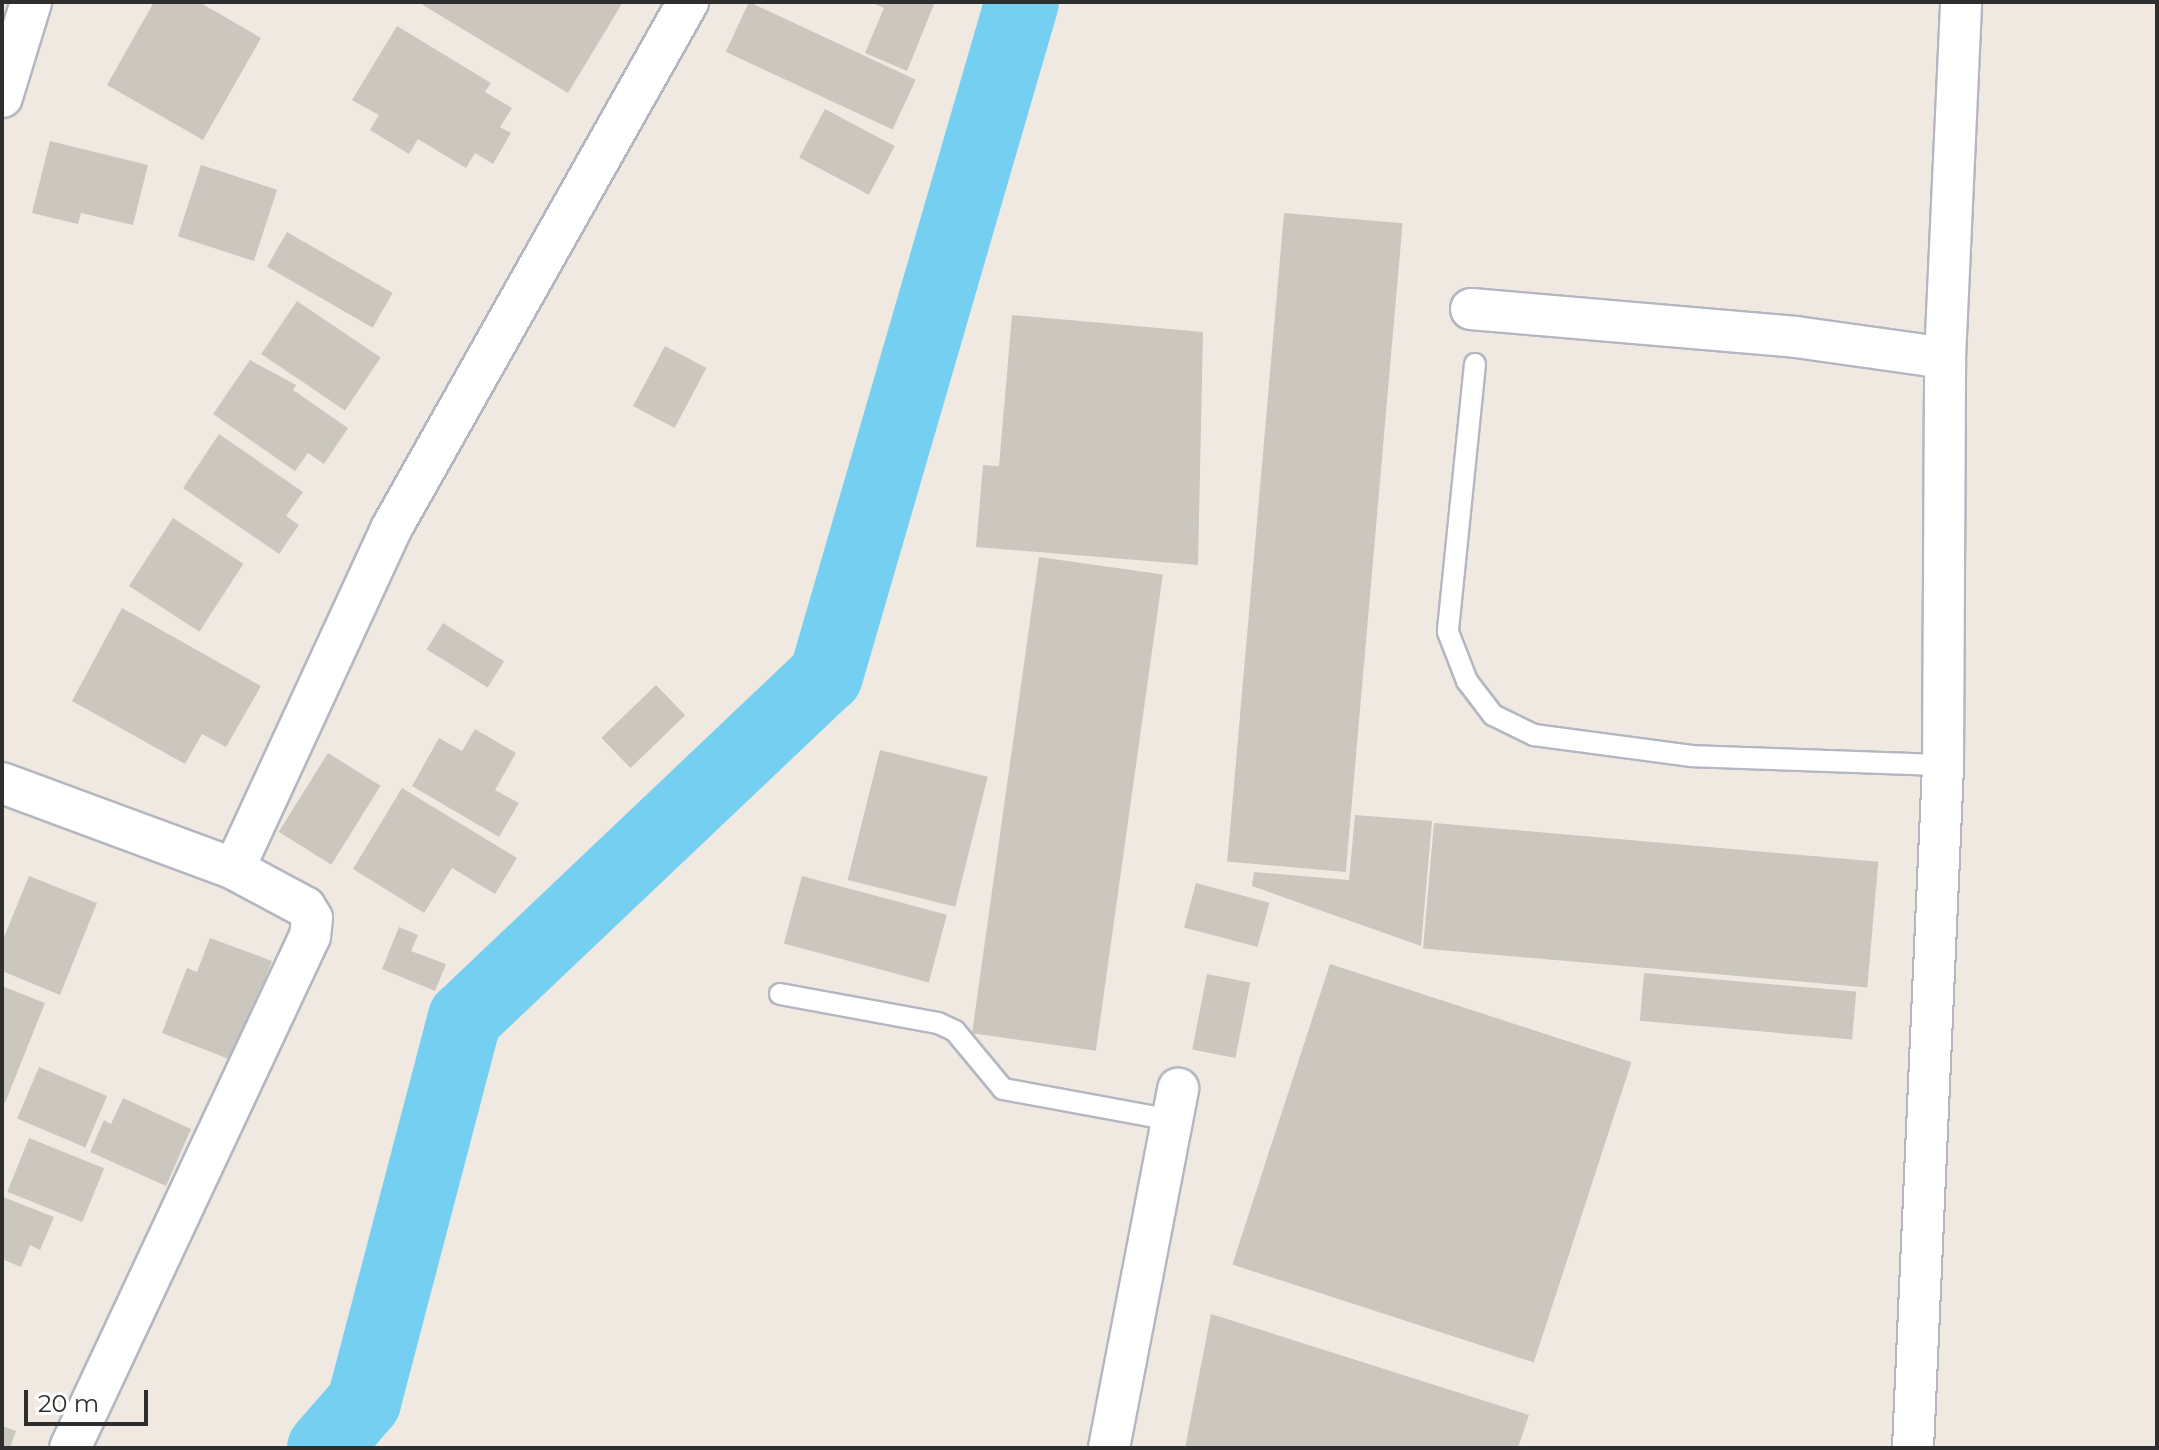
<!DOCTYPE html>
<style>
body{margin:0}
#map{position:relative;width:2159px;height:1450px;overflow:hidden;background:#efe9e1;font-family:Montserrat,sans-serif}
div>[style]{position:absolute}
.river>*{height:74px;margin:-37px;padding:0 37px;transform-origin:37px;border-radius:37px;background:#75cff0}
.building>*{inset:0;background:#cbc7bf;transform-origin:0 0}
.roads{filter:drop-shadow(2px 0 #b4b7c1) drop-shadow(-2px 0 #b4b7c1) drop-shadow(0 2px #b4b7c1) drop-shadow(0 -2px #b4b7c1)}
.lane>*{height:20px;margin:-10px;padding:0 10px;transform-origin:10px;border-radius:10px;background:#fff}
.street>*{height:40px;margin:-20px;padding:0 20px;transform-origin:20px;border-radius:20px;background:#fff}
span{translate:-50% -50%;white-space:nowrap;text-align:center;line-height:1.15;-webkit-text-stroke:6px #fff;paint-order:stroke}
.frame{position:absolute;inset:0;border:4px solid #2e2e2e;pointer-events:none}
.scale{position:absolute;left:24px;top:1390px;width:124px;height:36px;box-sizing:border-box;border:4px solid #2e2e2e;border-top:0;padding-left:10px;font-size:24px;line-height:28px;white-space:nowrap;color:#2e2e2e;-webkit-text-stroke:6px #fff;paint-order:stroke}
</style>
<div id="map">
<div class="river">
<i style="left:324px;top:1448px;width:61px;rotate:-49deg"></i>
<i style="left:364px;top:1402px;width:397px;rotate:-75.3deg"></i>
<i style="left:465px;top:1018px;width:497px;rotate:-43.5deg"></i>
<i style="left:826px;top:676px;width:702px;rotate:-73.79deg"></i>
</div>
<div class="building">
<i style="clip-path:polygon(154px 2px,199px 2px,261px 38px,203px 140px,107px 85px)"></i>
<i style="clip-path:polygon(418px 2px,623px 2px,568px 93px)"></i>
<i style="left:749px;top:2px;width:184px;height:55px;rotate:25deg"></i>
<i style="clip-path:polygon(870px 2px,935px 2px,907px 71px,865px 53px,884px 8px)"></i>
<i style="clip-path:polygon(397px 26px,491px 83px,485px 92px,512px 108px,500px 127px,511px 133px,493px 164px,475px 153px,466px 168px,418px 139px,409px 154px,370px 130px,379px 115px,352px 100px)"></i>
<i style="left:825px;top:109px;width:79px;height:55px;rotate:28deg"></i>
<i style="clip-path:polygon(50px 141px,148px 165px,133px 225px,81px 213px,78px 224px,32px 213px)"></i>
<i style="left:201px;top:165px;width:80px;height:75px;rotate:18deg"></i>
<i style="left:1284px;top:213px;width:119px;height:651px;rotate:5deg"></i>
<i style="left:287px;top:232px;width:122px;height:40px;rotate:30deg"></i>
<i style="left:297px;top:301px;width:101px;height:64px;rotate:34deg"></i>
<i style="clip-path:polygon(1012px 315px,1203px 332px,1198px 565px,976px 547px,983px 465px,999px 466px)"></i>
<i style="left:665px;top:346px;width:47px;height:68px;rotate:28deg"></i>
<i style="clip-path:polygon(250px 360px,296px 385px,293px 390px,348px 428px,324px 464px,308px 453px,295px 471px,213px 414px)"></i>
<i style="clip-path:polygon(219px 434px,303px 492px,286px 516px,299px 525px,279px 554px,183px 488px)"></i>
<i style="left:173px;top:518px;width:84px;height:81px;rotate:33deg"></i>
<i style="left:1039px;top:557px;width:125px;height:481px;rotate:8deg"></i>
<i style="clip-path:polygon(122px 608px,261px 686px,226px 747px,202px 734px,185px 764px,72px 701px)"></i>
<i style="left:443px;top:623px;width:72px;height:31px;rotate:32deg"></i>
<i style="left:656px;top:685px;width:42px;height:76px;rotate:46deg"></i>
<i style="clip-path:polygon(475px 729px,516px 753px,495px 790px,519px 803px,499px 837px,412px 786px,439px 738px,462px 751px)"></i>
<i style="left:880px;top:750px;width:111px;height:134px;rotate:14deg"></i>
<i style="left:328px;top:753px;width:62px;height:93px;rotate:32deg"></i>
<i style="clip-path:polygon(402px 788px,517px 858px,495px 894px,452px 868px,424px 913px,353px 869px)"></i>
<i style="clip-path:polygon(1355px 815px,1432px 821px,1421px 946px,1252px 886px,1254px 872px,1349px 880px)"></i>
<i style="left:1434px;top:823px;width:446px;height:126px;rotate:5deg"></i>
<i style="clip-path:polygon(29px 876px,97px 903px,60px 995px,2px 971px,2px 942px)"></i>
<i style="left:802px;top:876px;width:150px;height:70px;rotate:15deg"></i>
<i style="left:1196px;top:883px;width:76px;height:46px;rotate:15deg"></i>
<i style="clip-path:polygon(399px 927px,418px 935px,411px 951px,446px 964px,435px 991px,382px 969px)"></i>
<i style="clip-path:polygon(210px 938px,272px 961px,234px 1061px,162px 1033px,187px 968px,197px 972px)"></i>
<i style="left:1330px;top:964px;width:317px;height:316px;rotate:18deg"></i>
<i style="left:1644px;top:973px;width:213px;height:48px;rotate:5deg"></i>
<i style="left:1207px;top:974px;width:44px;height:77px;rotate:11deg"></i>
<i style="clip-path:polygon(2px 986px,45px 1003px,5px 1103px,2px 1101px)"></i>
<i style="left:39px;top:1067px;width:74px;height:56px;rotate:23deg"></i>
<i style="clip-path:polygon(123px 1098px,191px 1129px,166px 1186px,90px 1152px,104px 1120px,111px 1124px)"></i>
<i style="left:29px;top:1138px;width:81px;height:58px;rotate:22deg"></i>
<i style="clip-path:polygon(3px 1197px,54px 1217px,40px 1250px,30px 1245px,21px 1267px,2px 1259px)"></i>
<i style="clip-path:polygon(1211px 1314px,1529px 1415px,1518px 1448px,1185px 1448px)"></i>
<i style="clip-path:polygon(2px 1426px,16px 1431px,10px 1448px,2px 1448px)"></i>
</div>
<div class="roads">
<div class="lane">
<i style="left:1475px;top:364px;width:269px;rotate:95.8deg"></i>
<i style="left:1448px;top:632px;width:53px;rotate:68.8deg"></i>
<i style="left:1467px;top:681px;width:43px;rotate:52.6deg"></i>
<i style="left:1493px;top:715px;width:46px;rotate:26deg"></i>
<i style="left:1534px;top:735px;width:159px;rotate:7.6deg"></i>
<i style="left:1692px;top:756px;width:251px;rotate:2.1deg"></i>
<i style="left:780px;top:994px;width:161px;rotate:10.4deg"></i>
<i style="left:938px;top:1023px;width:19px;rotate:25deg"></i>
<i style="left:955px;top:1031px;width:75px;rotate:50.4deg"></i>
<i style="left:1003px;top:1089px;width:172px;rotate:10.4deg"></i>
</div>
<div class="street">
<i style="left:2px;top:97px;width:99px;rotate:-73deg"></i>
<i style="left:1471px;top:309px;width:326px;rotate:4.9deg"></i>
<i style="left:1796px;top:337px;width:150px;rotate:8deg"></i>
<i style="left:2px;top:783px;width:247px;rotate:20.3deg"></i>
<i style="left:234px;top:869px;width:81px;rotate:28.2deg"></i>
<i style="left:305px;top:907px;width:13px;rotate:58deg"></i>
<i style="left:312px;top:918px;width:18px;rotate:96deg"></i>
<i style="left:310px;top:936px;width:565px;rotate:115.11deg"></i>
<i style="left:234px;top:869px;width:374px;rotate:-65.2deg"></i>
<i style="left:391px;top:529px;width:605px;rotate:-60.6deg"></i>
<i style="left:1109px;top:1448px;width:366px;rotate:-79.1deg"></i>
<i style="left:1913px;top:1448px;width:684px;rotate:-87.48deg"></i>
<i style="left:1943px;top:765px;width:407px;rotate:-89.7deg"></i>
<i style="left:1945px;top:358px;width:356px;rotate:-87.4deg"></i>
</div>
</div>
<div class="frame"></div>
<div class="scale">20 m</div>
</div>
